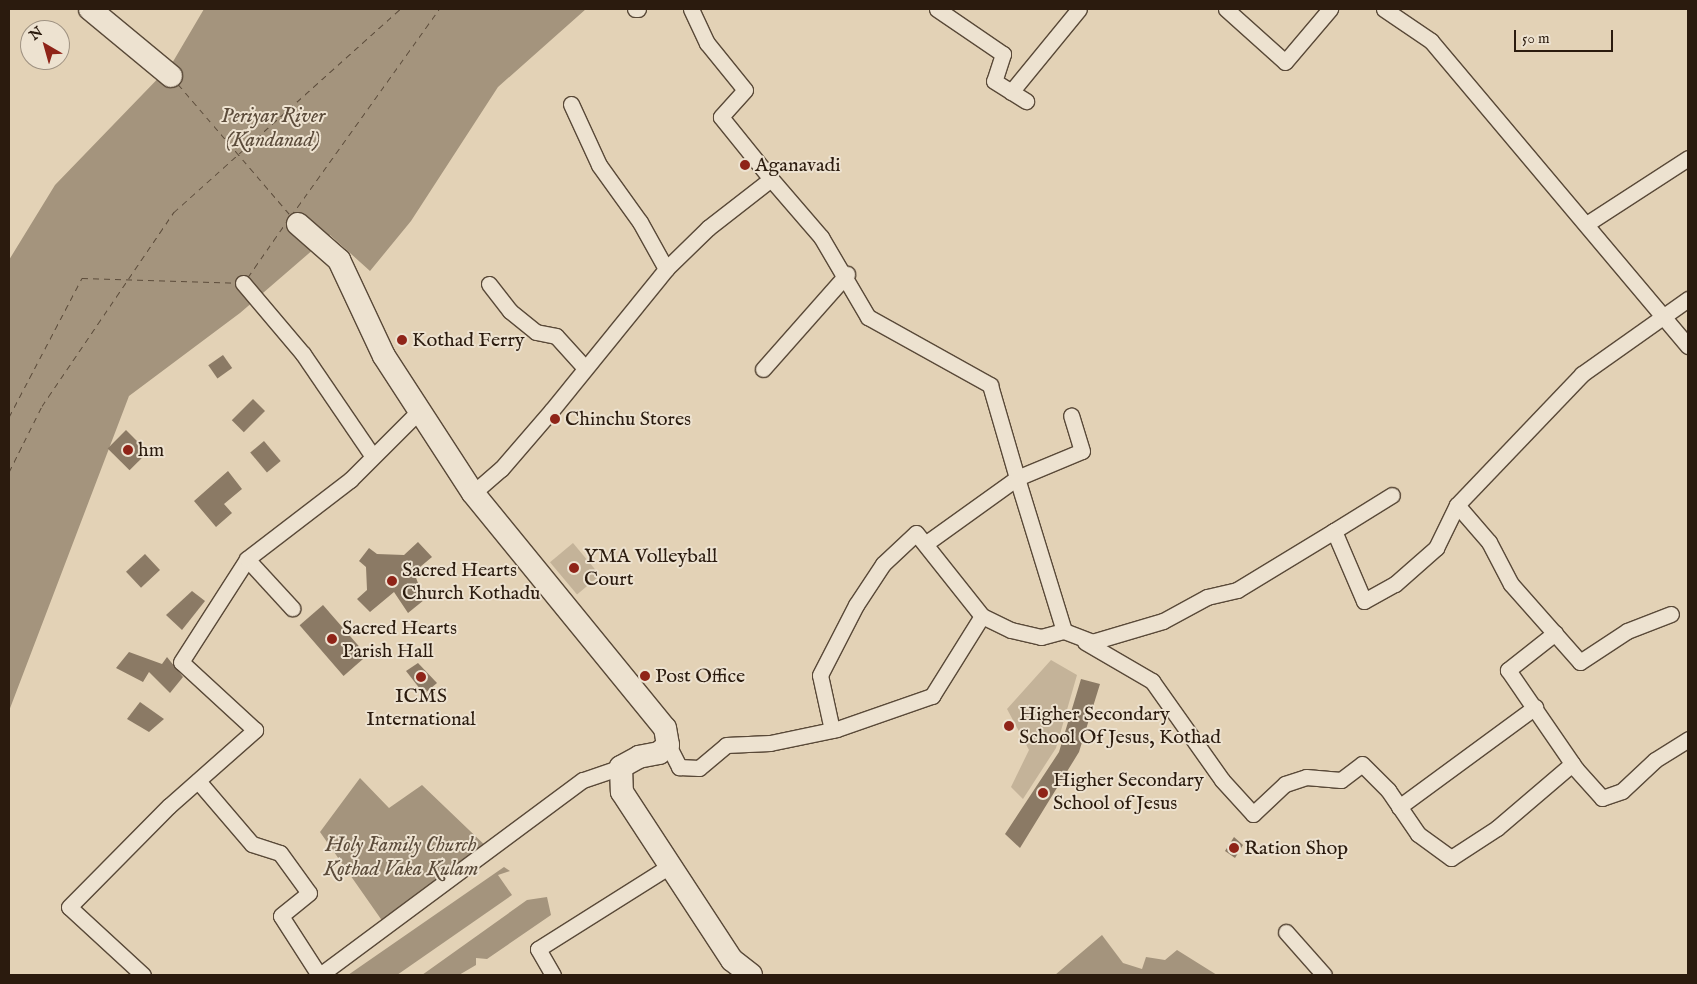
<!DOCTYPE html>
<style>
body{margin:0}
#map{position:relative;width:1697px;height:984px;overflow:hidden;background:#e3d2b6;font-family:"IM FELL English",serif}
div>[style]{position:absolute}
.green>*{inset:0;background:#c4b399;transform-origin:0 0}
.water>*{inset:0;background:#a4947d}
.ferry>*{height:1px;margin-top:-0.5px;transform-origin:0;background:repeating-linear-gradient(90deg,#5b4b3a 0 6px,transparent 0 11px)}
.building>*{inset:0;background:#8b7a65;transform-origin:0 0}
.roads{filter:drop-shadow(1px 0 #594938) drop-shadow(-1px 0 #594938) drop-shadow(0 1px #594938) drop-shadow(0 -1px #594938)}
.minor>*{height:15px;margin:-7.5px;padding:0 7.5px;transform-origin:7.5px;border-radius:7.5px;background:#ede2d0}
.secondary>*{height:22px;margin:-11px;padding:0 11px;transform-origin:11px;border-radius:11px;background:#ede2d0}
.dots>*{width:14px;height:14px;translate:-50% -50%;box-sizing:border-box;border:2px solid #ede2d0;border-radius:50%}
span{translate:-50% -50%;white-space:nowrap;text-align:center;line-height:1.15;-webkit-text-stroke:4px #ede2d0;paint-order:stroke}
.poi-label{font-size:20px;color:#2b1b0e}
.left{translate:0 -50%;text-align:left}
.water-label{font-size:21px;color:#5b4b3a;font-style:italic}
.frame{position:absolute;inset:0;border:10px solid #2b1b0e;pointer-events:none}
.north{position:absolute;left:20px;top:20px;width:50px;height:50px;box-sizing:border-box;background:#ede2d0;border:1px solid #9f9282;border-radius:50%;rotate:322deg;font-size:14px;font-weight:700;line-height:20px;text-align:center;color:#2b1b0e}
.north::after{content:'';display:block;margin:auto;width:18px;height:22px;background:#8f2418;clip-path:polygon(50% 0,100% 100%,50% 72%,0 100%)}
.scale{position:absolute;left:1514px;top:30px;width:99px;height:22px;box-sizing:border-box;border:2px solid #2b1b0e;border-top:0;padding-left:6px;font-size:15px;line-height:18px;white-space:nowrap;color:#2b1b0e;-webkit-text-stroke:4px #ede2d0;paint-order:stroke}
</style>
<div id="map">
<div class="green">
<i style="left:573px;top:543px;width:42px;height:30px;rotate:50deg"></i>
<i style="clip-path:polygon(1051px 660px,1077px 675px,1056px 748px,1023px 799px,1011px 787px,1029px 750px,1007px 709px)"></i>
</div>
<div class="water">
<i style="clip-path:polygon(204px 9px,586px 9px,498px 87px,411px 221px,370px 271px,330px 235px,240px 313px,129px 396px,9px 711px,9px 260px,55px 185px,171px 65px)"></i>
<i style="clip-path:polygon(360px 778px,389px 808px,422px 785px,492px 852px,390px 932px,320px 832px)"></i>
<i style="clip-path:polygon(504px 867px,510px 871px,498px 875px,512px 895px,397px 975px,348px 975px)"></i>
<i style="clip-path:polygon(547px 897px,551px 915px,487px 959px,476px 958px,476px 965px,459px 975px,422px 975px,527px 900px)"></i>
<i style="clip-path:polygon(1102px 935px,1123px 963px,1142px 969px,1146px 957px,1165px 960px,1177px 950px,1217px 975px,1055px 975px)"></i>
</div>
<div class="ferry">
<i style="left:178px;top:84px;width:174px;rotate:49.4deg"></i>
<i style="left:291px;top:216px;width:254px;rotate:-54.4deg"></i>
<i style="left:248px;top:277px;width:68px;rotate:-55.1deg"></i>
<i style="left:9px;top:417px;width:157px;rotate:-62.3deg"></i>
<i style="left:82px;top:278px;width:155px;rotate:1.8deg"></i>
<i style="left:9px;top:472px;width:74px;rotate:-63.4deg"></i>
<i style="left:42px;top:406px;width:235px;rotate:-55.8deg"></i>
<i style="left:174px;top:212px;width:304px;rotate:-41.9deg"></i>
</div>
<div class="building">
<i style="left:223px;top:355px;width:16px;height:18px;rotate:55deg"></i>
<i style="left:253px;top:399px;width:17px;height:30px;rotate:45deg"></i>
<i style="left:126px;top:430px;width:31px;height:26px;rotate:45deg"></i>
<i style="left:264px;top:441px;width:26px;height:18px;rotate:50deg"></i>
<i style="clip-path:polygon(228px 471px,242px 489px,224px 504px,232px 513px,216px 527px,194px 501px)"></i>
<i style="clip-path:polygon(418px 542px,432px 557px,414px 572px,424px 600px,408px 613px,394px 592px,370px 612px,357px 599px,367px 590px,366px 567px,359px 561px,369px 548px,377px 554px,404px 555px)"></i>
<i style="left:145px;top:554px;width:22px;height:26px;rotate:47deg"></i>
<i style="clip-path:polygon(192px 591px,205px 601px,182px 630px,166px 615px)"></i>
<i style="left:323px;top:605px;width:67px;height:31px;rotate:49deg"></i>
<i style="clip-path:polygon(129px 652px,162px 664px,167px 657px,183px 677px,170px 693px,149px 672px,143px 682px,116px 668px)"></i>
<i style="clip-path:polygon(418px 663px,437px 683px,424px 694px,406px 671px)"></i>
<i style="clip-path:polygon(1081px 679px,1100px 684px,1079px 752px,1020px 848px,1005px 834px,1059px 752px)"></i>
<i style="clip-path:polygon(140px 702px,164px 719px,149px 732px,127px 719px)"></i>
<i style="clip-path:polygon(1234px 837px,1243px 845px,1235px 858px,1225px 851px)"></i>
</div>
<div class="roads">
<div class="minor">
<i style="left:635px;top:9px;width:3px"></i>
<i style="left:691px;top:9px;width:38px;rotate:65deg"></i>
<i style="left:707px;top:43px;width:60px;rotate:51deg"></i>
<i style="left:745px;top:90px;width:36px;rotate:132deg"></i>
<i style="left:721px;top:117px;width:80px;rotate:51.1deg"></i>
<i style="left:937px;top:9px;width:80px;rotate:34.3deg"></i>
<i style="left:1003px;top:54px;width:28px;rotate:108deg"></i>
<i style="left:994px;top:81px;width:38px;rotate:32deg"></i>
<i style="left:1226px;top:9px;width:79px;rotate:41.9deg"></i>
<i style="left:1285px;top:62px;width:70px;rotate:-49.7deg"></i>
<i style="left:1384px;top:9px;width:57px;rotate:34.2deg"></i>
<i style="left:1431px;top:41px;width:399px;rotate:49.9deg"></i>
<i style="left:1011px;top:92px;width:107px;rotate:-50.7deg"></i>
<i style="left:571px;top:104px;width:67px;rotate:65.3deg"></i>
<i style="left:599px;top:165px;width:70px;rotate:54.3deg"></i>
<i style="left:640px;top:222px;width:54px;rotate:61deg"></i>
<i style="left:1588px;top:223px;width:119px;rotate:-33deg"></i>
<i style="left:243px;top:283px;width:93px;rotate:49.8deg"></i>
<i style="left:303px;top:354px;width:122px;rotate:55.7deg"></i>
<i style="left:489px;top:284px;width:34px;rotate:52deg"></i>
<i style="left:510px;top:311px;width:33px;rotate:39deg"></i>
<i style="left:536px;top:332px;width:20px;rotate:11deg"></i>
<i style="left:556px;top:336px;width:43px;rotate:47.8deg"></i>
<i style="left:763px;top:369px;width:127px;rotate:-48.5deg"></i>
<i style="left:473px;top:493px;width:37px;rotate:-41deg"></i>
<i style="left:501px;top:469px;width:78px;rotate:-49.2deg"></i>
<i style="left:552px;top:410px;width:181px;rotate:-51deg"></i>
<i style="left:666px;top:269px;width:59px;rotate:-44.3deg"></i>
<i style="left:708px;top:228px;width:80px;rotate:-37.9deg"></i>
<i style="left:771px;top:179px;width:77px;rotate:49.2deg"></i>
<i style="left:821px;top:237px;width:93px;rotate:59.6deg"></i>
<i style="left:868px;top:317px;width:140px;rotate:29.1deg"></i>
<i style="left:990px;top:385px;width:97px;rotate:73.8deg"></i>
<i style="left:1017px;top:478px;width:113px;rotate:144.3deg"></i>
<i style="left:1457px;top:505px;width:49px;rotate:49.1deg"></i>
<i style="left:1489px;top:542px;width:47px;rotate:62.4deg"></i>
<i style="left:1511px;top:584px;width:104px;rotate:48.5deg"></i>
<i style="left:1580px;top:662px;width:56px;rotate:-33.4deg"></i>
<i style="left:1627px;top:631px;width:47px;rotate:-21.1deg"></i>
<i style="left:1334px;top:531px;width:68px;rotate:-31.8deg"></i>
<i style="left:247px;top:559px;width:67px;rotate:47.4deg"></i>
<i style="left:1064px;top:631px;width:160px;rotate:-107.1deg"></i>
<i style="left:1017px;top:478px;width:70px;rotate:-22.6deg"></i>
<i style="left:1082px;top:451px;width:37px;rotate:-107deg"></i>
<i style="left:1555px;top:633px;width:60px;rotate:141.8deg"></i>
<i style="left:1508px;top:670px;width:120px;rotate:55.5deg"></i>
<i style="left:1576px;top:769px;width:39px;rotate:48deg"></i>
<i style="left:1602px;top:798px;width:21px;rotate:-19deg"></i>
<i style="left:1622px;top:791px;width:45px;rotate:-43.2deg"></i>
<i style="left:1655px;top:760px;width:39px;rotate:-32deg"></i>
<i style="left:1085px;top:642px;width:78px;rotate:30.2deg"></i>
<i style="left:1152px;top:681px;width:121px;rotate:54.7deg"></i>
<i style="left:1222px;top:780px;width:46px;rotate:47.6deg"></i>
<i style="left:1253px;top:814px;width:44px;rotate:-43.2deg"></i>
<i style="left:1285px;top:784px;width:22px;rotate:-18deg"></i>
<i style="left:1306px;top:777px;width:35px;rotate:5deg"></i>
<i style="left:1341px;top:780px;width:26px;rotate:-37deg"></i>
<i style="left:1362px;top:764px;width:37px;rotate:45deg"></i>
<i style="left:1388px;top:790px;width:53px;rotate:55.7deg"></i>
<i style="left:1418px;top:834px;width:41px;rotate:36deg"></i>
<i style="left:1451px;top:858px;width:55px;rotate:-33.1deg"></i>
<i style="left:1497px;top:828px;width:99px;rotate:-40.5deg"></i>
<i style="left:832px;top:730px;width:56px;rotate:-102.3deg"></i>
<i style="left:820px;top:675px;width:79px;rotate:-62.8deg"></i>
<i style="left:856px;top:605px;width:49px;rotate:-56.6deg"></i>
<i style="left:883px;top:564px;width:45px;rotate:-43.2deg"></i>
<i style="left:916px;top:533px;width:106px;rotate:51.5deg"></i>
<i style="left:668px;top:745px;width:25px;rotate:63deg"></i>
<i style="left:679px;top:767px;width:20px;rotate:3deg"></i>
<i style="left:699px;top:768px;width:35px;rotate:-40deg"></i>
<i style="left:726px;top:745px;width:44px;rotate:-2.6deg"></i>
<i style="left:770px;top:743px;width:68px;rotate:-11.8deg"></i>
<i style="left:837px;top:729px;width:101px;rotate:-19.2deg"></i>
<i style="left:932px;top:696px;width:94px;rotate:-58deg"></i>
<i style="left:982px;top:616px;width:32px;rotate:26deg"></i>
<i style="left:1011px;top:630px;width:31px;rotate:13deg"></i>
<i style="left:1041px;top:637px;width:24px;rotate:-15deg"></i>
<i style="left:1064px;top:631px;width:30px;rotate:21deg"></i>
<i style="left:1092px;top:642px;width:74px;rotate:-16.5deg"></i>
<i style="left:1163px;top:621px;width:50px;rotate:-28.6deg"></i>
<i style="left:1207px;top:597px;width:31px;rotate:-13deg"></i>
<i style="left:1237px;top:590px;width:114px;rotate:-31.3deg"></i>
<i style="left:1334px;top:531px;width:76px;rotate:66.8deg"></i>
<i style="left:1364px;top:601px;width:35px;rotate:-29deg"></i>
<i style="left:1395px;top:584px;width:55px;rotate:-41.3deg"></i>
<i style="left:1436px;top:548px;width:48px;rotate:-64deg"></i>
<i style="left:1457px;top:505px;width:181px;rotate:-46.3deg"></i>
<i style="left:1582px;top:374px;width:130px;rotate:-35.3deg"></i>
<i style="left:198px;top:781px;width:83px;rotate:49.4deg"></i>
<i style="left:252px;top:844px;width:29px;rotate:18deg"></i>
<i style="left:280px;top:853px;width:49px;rotate:54.1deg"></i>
<i style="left:309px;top:893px;width:36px;rotate:141deg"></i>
<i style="left:281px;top:916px;width:70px;rotate:57.2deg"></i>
<i style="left:1399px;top:807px;width:169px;rotate:-36.3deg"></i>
<i style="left:1286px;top:932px;width:57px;rotate:48.5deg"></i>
<i style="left:143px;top:975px;width:100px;rotate:-137.4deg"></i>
<i style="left:69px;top:907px;width:142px;rotate:-45.3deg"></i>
<i style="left:169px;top:806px;width:115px;rotate:-41.5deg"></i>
<i style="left:255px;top:730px;width:100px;rotate:-137.4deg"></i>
<i style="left:181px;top:662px;width:122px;rotate:-57.3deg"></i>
<i style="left:247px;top:559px;width:130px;rotate:-37.5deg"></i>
<i style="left:350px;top:480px;width:95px;rotate:-45deg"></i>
<i style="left:320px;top:975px;width:327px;rotate:-36.6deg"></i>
<i style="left:583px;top:780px;width:40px;rotate:-18.9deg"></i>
<i style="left:553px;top:975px;width:30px;rotate:-120deg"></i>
<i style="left:538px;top:949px;width:154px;rotate:-32.2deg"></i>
</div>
<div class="secondary">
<i style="left:90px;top:9px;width:105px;rotate:39.6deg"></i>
<i style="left:298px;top:224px;width:55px;rotate:41.3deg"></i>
<i style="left:339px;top:260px;width:106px;rotate:64.9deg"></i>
<i style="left:384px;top:356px;width:163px;rotate:57deg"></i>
<i style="left:473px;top:493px;width:303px;rotate:50.8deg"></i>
<i style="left:665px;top:728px;width:17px;rotate:80deg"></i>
<i style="left:668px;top:745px;width:12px;rotate:138deg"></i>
<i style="left:659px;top:753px;width:20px;rotate:169deg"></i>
<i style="left:639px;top:757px;width:21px;rotate:151deg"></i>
<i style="left:621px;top:767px;width:25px;rotate:88deg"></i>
<i style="left:622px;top:792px;width:201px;rotate:56.8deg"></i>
<i style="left:732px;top:960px;width:24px;rotate:38deg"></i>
</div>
</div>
<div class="dots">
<i style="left:745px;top:165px;background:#8f2418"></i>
<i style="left:402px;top:340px;background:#8f2418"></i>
<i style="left:555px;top:419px;background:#8f2418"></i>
<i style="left:128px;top:450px;background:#8f2418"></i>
<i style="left:574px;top:568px;background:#8f2418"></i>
<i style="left:392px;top:581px;background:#8f2418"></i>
<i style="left:332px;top:639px;background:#8f2418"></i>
<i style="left:645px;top:676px;background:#8f2418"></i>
<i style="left:421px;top:677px;background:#8f2418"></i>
<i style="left:1009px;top:726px;background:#8f2418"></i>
<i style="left:1043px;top:793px;background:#8f2418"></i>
<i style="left:1234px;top:848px;background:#8f2418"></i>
</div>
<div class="poi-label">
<span class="left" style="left:755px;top:165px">Aganavadi</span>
<span class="left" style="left:412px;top:340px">Kothad Ferry</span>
<span class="left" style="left:565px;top:419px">Chinchu Stores</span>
<span class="left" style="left:138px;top:450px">hm</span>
<span class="left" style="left:584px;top:568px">YMA Volleyball<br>Court</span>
<span class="left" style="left:402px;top:582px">Sacred Hearts<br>Church Kothadu</span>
<span class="left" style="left:342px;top:640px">Sacred Hearts<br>Parish Hall</span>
<span class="left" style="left:655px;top:676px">Post Office</span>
<span style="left:421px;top:708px">ICMS<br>International</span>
<span class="left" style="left:1019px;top:726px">Higher Secondary<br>School Of Jesus, Kothad</span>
<span class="left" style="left:1053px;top:792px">Higher Secondary<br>School of Jesus</span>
<span class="left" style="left:1244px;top:848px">Ration Shop</span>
</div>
<div class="water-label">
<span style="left:273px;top:129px">Periyar River<br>(Kandanad)</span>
<span style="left:401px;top:858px">Holy Family Church<br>Kothad Vaka Kulam</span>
</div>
<div class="frame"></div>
<div class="north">N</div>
<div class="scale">50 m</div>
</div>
